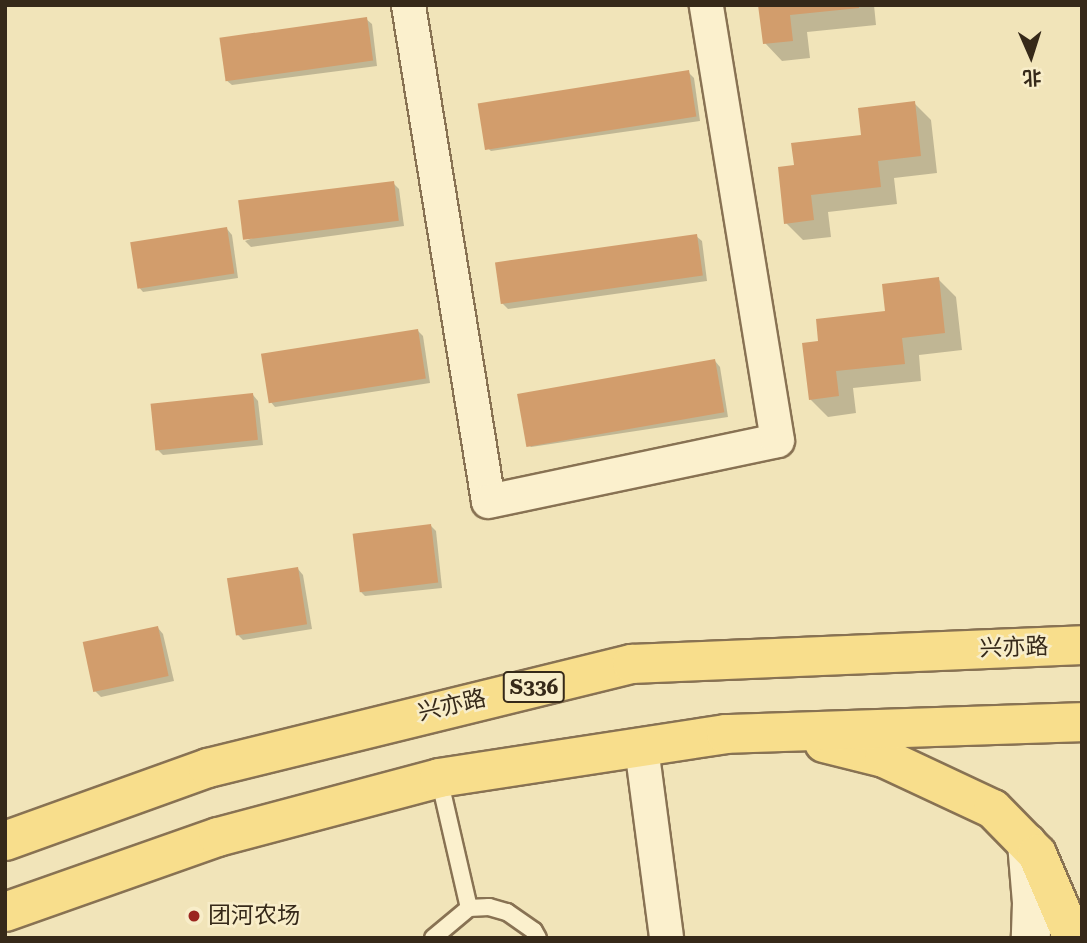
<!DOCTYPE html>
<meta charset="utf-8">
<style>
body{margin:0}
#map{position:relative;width:1087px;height:943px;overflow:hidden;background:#f1e4b9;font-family:"Roboto Serif","Noto Sans SC",serif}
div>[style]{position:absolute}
.shadow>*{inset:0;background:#0003}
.building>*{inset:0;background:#d29d6c;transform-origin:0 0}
.roads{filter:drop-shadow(2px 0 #887253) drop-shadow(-2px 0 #887253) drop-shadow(0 2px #887253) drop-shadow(0 -2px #887253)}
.lane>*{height:16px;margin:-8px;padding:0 8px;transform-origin:8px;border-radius:8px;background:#fbf0cd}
.street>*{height:33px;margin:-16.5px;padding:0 16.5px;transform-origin:16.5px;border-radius:16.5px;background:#fbf0cd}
.secondary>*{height:38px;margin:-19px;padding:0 19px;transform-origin:19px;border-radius:19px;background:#fbf0cd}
.primary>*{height:38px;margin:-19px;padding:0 19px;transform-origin:19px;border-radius:19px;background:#f8de8c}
.dots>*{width:19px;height:19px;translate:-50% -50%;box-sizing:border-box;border:4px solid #f8edc9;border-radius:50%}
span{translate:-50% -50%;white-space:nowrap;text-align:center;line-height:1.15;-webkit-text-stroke:5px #f8edc9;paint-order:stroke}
.shield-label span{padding:2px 5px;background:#f8edc9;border:2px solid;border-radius:5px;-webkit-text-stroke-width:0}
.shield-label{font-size:21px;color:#362919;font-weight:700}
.street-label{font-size:23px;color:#362919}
.poi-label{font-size:23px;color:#362919}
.left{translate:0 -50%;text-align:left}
.frame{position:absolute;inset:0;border:7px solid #362919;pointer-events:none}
.north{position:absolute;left:996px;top:21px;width:70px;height:70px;-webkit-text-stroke:5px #f8edc9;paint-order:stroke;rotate:177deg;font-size:19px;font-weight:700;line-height:28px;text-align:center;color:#362919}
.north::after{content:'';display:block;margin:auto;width:24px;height:32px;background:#362919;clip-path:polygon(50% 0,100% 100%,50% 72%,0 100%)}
</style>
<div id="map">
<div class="shadow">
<i style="clip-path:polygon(760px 5px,874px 5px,876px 25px,807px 32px,810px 58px,782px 61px,765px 43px)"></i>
<i style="clip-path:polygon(366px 19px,372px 24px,377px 66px,232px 85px,226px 80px)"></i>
<i style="clip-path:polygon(688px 72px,694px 78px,700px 121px,491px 151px,485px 146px)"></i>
<i style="clip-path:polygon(914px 103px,931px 120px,937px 173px,894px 178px,897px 204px,828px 212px,831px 237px,803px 240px,786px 223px,796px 167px,863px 136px)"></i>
<i style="clip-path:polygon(393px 183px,399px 189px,404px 226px,251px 247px,245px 241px)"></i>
<i style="clip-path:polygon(227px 229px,232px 235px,238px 278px,143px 292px,138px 286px)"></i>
<i style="clip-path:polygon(696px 236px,702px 241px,707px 281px,508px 309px,502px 303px)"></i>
<i style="clip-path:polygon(938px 279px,956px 297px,962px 350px,919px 355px,921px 381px,853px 388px,856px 413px,828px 417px,810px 399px,820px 343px,887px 313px)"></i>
<i style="clip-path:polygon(418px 331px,423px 336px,430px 383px,275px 407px,270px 401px)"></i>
<i style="clip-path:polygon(715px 361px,720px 367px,728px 417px,531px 447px,526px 442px)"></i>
<i style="clip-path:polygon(253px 395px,258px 401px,263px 445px,163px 455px,157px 449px)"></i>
<i style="clip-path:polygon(431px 526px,436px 531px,442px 588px,365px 596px,360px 591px)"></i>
<i style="clip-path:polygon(298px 569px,303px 575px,312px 629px,243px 640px,237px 634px)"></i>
<i style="clip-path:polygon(158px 628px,163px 634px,174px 681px,101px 697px,95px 691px)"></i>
</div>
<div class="building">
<i style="clip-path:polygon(758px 5px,859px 5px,859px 8px,790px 15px,793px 41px,763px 44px)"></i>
<i style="left:367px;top:17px;width:44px;height:149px;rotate:82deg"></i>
<i style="left:689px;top:70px;width:47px;height:214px;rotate:81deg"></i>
<i style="clip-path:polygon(915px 101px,921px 156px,878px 161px,881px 187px,811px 195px,814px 220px,784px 224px,778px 167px,794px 165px,791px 143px,861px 135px,858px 108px)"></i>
<i style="left:394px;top:181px;width:40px;height:157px;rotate:83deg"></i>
<i style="left:227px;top:227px;width:47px;height:98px;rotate:81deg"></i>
<i style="left:697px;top:234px;width:42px;height:204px;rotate:82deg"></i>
<i style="clip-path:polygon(939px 277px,945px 333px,902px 338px,905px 364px,836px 371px,839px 396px,809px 400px,802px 343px,818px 341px,816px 319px,885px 311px,882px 284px)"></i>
<i style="left:418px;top:329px;width:50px;height:159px;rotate:81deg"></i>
<i style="left:715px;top:359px;width:54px;height:201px;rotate:80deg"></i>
<i style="left:253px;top:393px;width:47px;height:103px;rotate:84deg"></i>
<i style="left:431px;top:524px;width:59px;height:79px;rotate:83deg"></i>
<i style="left:298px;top:567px;width:58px;height:72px;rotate:81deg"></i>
<i style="left:158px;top:626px;width:51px;height:77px;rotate:78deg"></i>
</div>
<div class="roads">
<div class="lane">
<i style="left:439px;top:778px;width:133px;rotate:77deg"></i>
<i style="left:433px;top:938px;width:47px;rotate:-39.8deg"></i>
<i style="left:469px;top:908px;width:20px;rotate:-3deg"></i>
<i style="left:489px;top:907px;width:19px;rotate:16deg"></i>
<i style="left:507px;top:912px;width:33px;rotate:35deg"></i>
<i style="left:534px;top:931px;width:8px;rotate:60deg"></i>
</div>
<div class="street">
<i style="left:408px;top:5px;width:502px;rotate:80.84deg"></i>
<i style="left:488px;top:501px;width:295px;rotate:-11.9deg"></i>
<i style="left:777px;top:440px;width:441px;rotate:-99.3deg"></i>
<i style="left:641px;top:747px;width:193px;rotate:82.5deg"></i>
</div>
<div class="secondary">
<i style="left:1027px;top:843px;width:60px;rotate:85.2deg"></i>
<i style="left:1032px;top:903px;width:35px;rotate:92deg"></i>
</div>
<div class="primary">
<i style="left:824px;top:743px;width:62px;rotate:14deg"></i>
<i style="left:884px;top:758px;width:120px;rotate:25.1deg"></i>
<i style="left:993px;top:809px;width:63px;rotate:45.6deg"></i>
<i style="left:1037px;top:854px;width:91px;rotate:66.8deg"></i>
<i style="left:5px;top:841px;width:216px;rotate:-19.8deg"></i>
<i style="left:208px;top:768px;width:437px;rotate:-13.8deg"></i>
<i style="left:632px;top:664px;width:450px;rotate:-2.4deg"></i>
<i style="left:5px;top:912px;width:226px;rotate:-19.4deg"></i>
<i style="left:218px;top:837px;width:229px;rotate:-14.9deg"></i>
<i style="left:439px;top:778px;width:290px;rotate:-8.7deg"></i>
<i style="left:726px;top:734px;width:356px;rotate:-1.9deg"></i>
</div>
</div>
<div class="dots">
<i style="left:194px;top:916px;background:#9b261f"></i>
</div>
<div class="shield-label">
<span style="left:534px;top:687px">S336</span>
</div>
<div class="street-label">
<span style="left:1014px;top:648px;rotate:-2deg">兴亦路</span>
<span style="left:452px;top:706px;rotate:-13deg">兴亦路</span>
</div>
<div class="poi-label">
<span class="left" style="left:208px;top:916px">团河农场</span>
</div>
<div class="frame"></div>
<div class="north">北</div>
</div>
